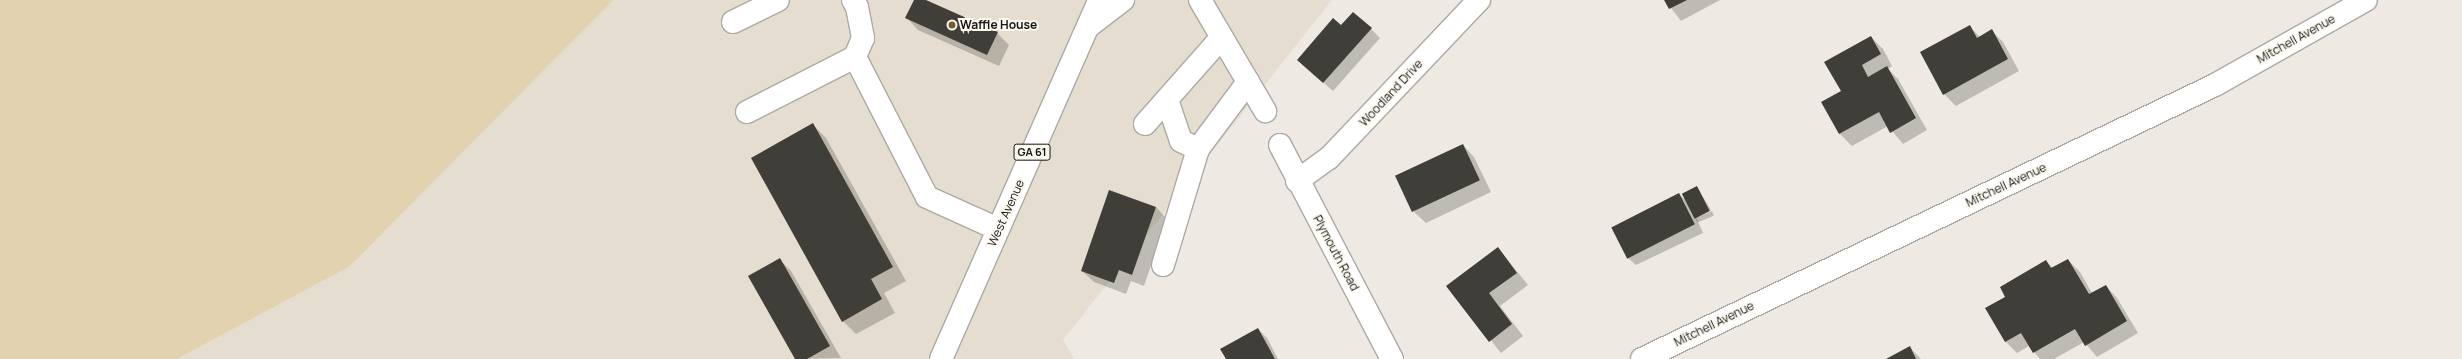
<!DOCTYPE html>
<style>
body{margin:0}
#map{position:relative;width:2462px;height:359px;overflow:hidden;background:#eeeae3;font-family:Manrope,sans-serif}
div>[style]{position:absolute}
.built>*{inset:0;background:#e5ded0}
.green>*{inset:0;background:#e3d2af}
.shadow>*{inset:0;background:#0003;transform-origin:0 0}
.building>*{inset:0;background:#403e38;transform-origin:0 0}
.roads{filter:drop-shadow(1px 0 #aca9a2) drop-shadow(-1px 0 #aca9a2) drop-shadow(0 1px #aca9a2) drop-shadow(0 -1px #aca9a2)}
.minor>*{height:22px;margin:-11px;padding:0 11px;transform-origin:11px;border-radius:11px;background:#fff}
.major>*{height:22px;margin:-11px;padding:0 11px;transform-origin:11px;border-radius:11px;background:#fff}
.dots>*{width:11px;height:11px;translate:-50% -50%;box-sizing:border-box;border:2px solid #fbf8f0;border-radius:50%}
span{translate:-50% -50%;white-space:nowrap;text-align:center;line-height:1.15;-webkit-text-stroke:4px #fbf8f0;paint-order:stroke}
.shield-label span{padding:1px 3px;background:#fbf8f0;border:1px solid;border-radius:3px;-webkit-text-stroke-width:0}
.shield-label{font-size:11px;color:#161512;font-weight:700}
.poi-label{font-size:12px;color:#161512;font-weight:700}
.left{translate:0 -50%;text-align:left}
.street-label{font-size:12px;color:#161512}
</style>
<div id="map">
<div class="built">
<i style="clip-path:polygon(600px 0,1332px 0,1063px 340px,1074px 359px,177px 359px,349px 267px)"></i>
</div>
<div class="green">
<i style="clip-path:polygon(0 0,613px 0,349px 267px,177px 359px,0 359px)"></i>
</div>
<div class="shadow">
<i style="clip-path:polygon(915px 0,923px 0,997px 33px,1009px 45px,999px 66px,918px 30px,907px 18px)"></i>
<i style="clip-path:polygon(1665px 0,1720px 0,1681px 21px)"></i>
<i style="clip-path:polygon(1969px 26px,1980px 37px,1992px 31px,2003px 42px,2019px 71px,1956px 106px,1944px 94px)"></i>
<i style="clip-path:polygon(1341px 27px,1371px 29px,1380px 38px,1333px 91px,1298px 60px)"></i>
<i style="clip-path:polygon(1871px 37px,1883px 49px,1892px 66px,1888px 69px,1898px 79px,1927px 130px,1903px 144px,1888px 126px,1852px 146px,1840px 134px,1823px 102px,1842px 92px)"></i>
<i style="clip-path:polygon(813px 125px,826px 138px,906px 281px,884px 293px,895px 313px,856px 334px,843px 321px)"></i>
<i style="clip-path:polygon(1463px 145px,1474px 157px,1491px 192px,1426px 223px,1414px 212px)"></i>
<i style="clip-path:polygon(1697px 187px,1711px 210px,1696px 217px,1703px 233px,1636px 265px,1627px 257px,1613px 227px,1679px 194px,1686px 201px)"></i>
<i style="clip-path:polygon(1156px 207px,1167px 219px,1144px 286px,1131px 281px,1126px 294px,1094px 282px,1082px 271px)"></i>
<i style="left:1712px;top:211px;width:5px;height:18px;rotate:68deg"></i>
<i style="clip-path:polygon(1498px 248px,1528px 285px,1500px 306px,1523px 336px,1501px 353px,1448px 287px)"></i>
<i style="clip-path:polygon(780px 260px,791px 271px,841px 358px,796px 359px)"></i>
<i style="clip-path:polygon(2068px 260px,2080px 272px,2092px 293px,2106px 286px,2117px 298px,2138px 333px,2097px 357px,2084px 342px,2054px 359px,2040px 359px,2029px 346px,2017px 353px,2005px 341px,2007px 297px,2046px 261px,2053px 268px)"></i>
<i style="clip-path:polygon(1258px 329px,1267px 338px,1278px 359px,1227px 359px)"></i>
<i style="clip-path:polygon(1909px 347px,1921px 359px,1888px 359px)"></i>
</div>
<div class="building">
<i style="clip-path:polygon(914px 0,926px 0,998px 32px,987px 55px,905px 18px)"></i>
<i style="clip-path:polygon(1664px 0,1687px 0,1669px 9px)"></i>
<i style="clip-path:polygon(1353px 12px,1372px 28px,1323px 83px,1297px 60px,1333px 18px,1341px 25px)"></i>
<i style="clip-path:polygon(1970px 25px,1977px 38px,1992px 29px,2008px 59px,1943px 95px,1920px 52px)"></i>
<i style="clip-path:polygon(1871px 36px,1881px 54px,1862px 65px,1868px 77px,1887px 66px,1916px 118px,1890px 133px,1879px 112px,1839px 134px,1821px 102px,1841px 91px,1824px 62px)"></i>
<i style="clip-path:polygon(813px 123px,893px 267px,871px 279px,882px 299px,842px 322px,751px 158px)"></i>
<i style="left:1463px;top:144px;width:40px;height:75px;rotate:65deg"></i>
<i style="left:1697px;top:186px;width:28px;height:17px;rotate:63deg"></i>
<i style="clip-path:polygon(1109px 190px,1156px 207px,1132px 275px,1119px 270px,1114px 283px,1081px 271px)"></i>
<i style="left:1679px;top:193px;width:35px;height:76px;rotate:63deg"></i>
<i style="clip-path:polygon(1498px 247px,1517px 273px,1489px 293px,1512px 324px,1489px 342px,1446px 286px)"></i>
<i style="clip-path:polygon(780px 258px,830px 346px,807px 359px,795px 359px,748px 276px)"></i>
<i style="clip-path:polygon(2068px 259px,2089px 294px,2106px 285px,2127px 321px,2085px 346px,2075px 329px,2033px 353px,2021px 333px,2005px 342px,1985px 308px,2005px 297px,2000px 287px,2046px 260px,2051px 268px)"></i>
<i style="clip-path:polygon(1258px 328px,1275px 359px,1226px 359px,1220px 349px)"></i>
<i style="clip-path:polygon(1910px 346px,1916px 359px,1886px 359px)"></i>
</div>
<div class="roads">
<div class="minor">
<i style="left:853px;top:0;width:8px;rotate:60deg"></i>
<i style="left:857px;top:7px;width:32px;rotate:79deg"></i>
<i style="left:863px;top:38px;width:21px;rotate:113deg"></i>
<i style="left:855px;top:57px;width:157px;rotate:62.8deg"></i>
<i style="left:927px;top:197px;width:78px;rotate:24.3deg"></i>
<i style="left:1200px;top:0;width:129px;rotate:59.6deg"></i>
<i style="left:733px;top:22px;width:50px;rotate:-26.1deg"></i>
<i style="left:1167px;top:100px;width:43px;rotate:71.1deg"></i>
<i style="left:1181px;top:141px;width:19px;rotate:25deg"></i>
<i style="left:747px;top:112px;width:121px;rotate:-27deg"></i>
<i style="left:1145px;top:124px;width:116px;rotate:-48.5deg"></i>
<i style="left:1280px;top:145px;width:242px;rotate:62.4deg"></i>
<i style="left:1297px;top:181px;width:39px;rotate:-36deg"></i>
<i style="left:1329px;top:158px;width:218px;rotate:-46.5deg"></i>
<i style="left:1163px;top:265px;width:121px;rotate:-73.2deg"></i>
<i style="left:1198px;top:149px;width:84px;rotate:-53.3deg"></i>
<i style="left:1642px;top:359px;width:635px;rotate:-25.56deg"></i>
<i style="left:2215px;top:85px;width:173px;rotate:-29.4deg"></i>
</div>
<div class="major">
<i style="left:1089px;top:26px;width:43px;rotate:-37.4deg"></i>
<i style="left:941px;top:359px;width:392px;rotate:-66.2deg"></i>
</div>
</div>
<div class="dots">
<i style="left:952px;top:25px;background:#745f2f"></i>
</div>
<div class="shield-label">
<span style="left:1032px;top:152px">GA 61</span>
</div>
<div class="poi-label">
<span class="left" style="left:960px;top:25px">Waffle House</span>
</div>
<div class="street-label">
<span style="left:2296px;top:39px;rotate:-29deg">Mitchell Avenue</span>
<span style="left:1391px;top:93px;rotate:-47deg">Woodland Drive</span>
<span style="left:2006px;top:185px;rotate:-25deg">Mitchell Avenue</span>
<span style="left:1006px;top:213px;rotate:-66deg">West Avenue</span>
<span style="left:1336px;top:253px;rotate:62deg">Plymouth Road</span>
<span style="left:1714px;top:324px;rotate:-26deg">Mitchell Avenue</span>
</div>
</div>
